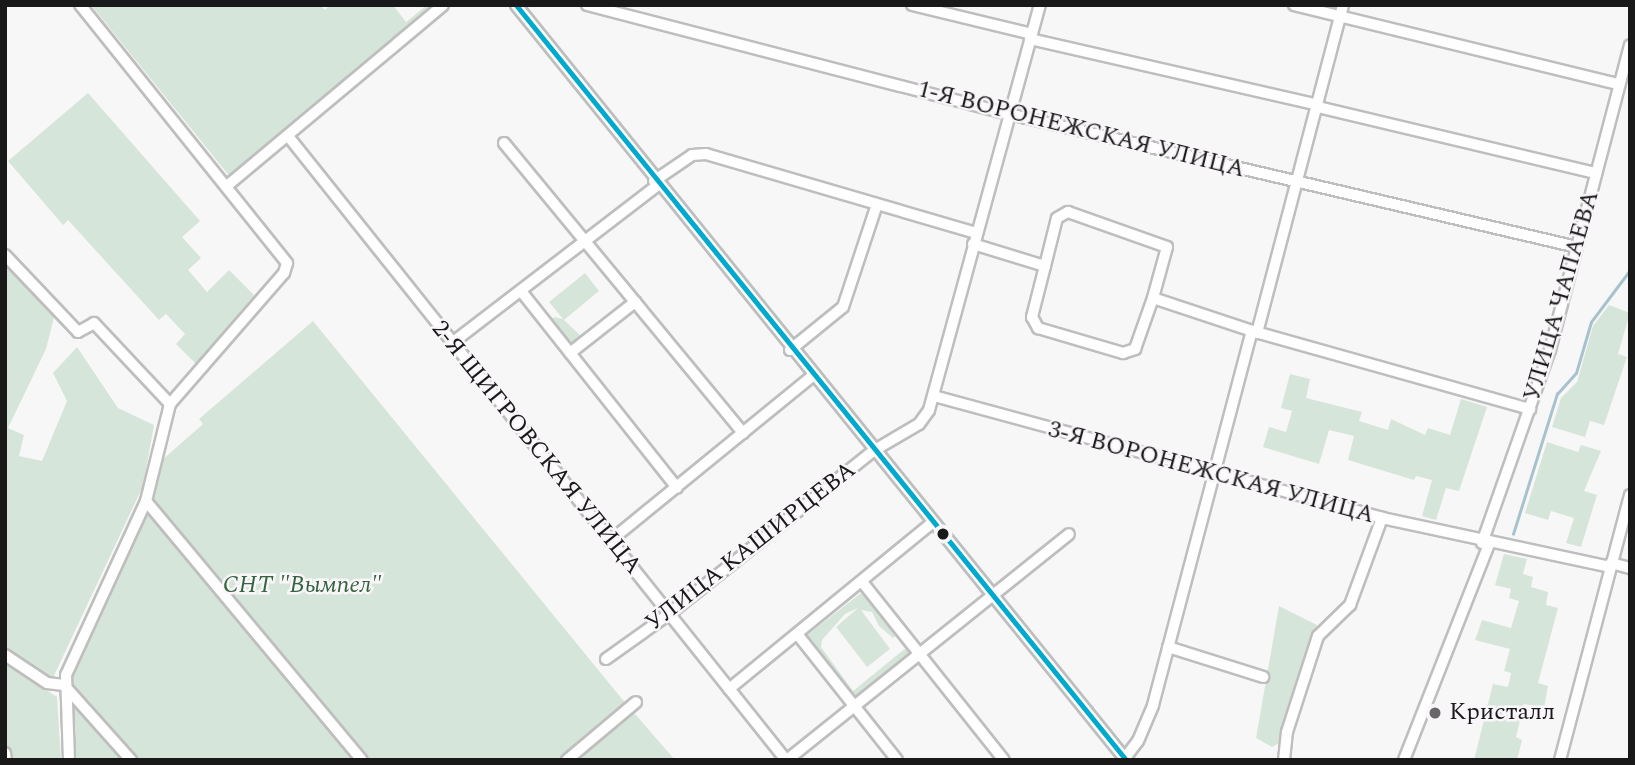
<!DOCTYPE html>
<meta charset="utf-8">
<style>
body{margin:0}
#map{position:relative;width:1635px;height:765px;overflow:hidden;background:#f8f7f8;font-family:Spectral,serif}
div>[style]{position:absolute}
.green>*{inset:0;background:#d6e5d9}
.stream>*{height:2.5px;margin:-1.25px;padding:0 1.25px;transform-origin:1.25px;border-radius:1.25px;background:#a8c2cd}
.roads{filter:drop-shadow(2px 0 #bebebe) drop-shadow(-2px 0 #bebebe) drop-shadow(0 2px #bebebe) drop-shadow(0 -2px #bebebe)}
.minor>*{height:10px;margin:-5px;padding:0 5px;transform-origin:5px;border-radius:5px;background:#fefefe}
.bus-1>*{height:5px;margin:-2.5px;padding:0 2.5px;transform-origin:2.5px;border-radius:2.5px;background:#00a9ce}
.dots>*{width:19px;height:19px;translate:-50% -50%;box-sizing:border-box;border:4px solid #f9f6f9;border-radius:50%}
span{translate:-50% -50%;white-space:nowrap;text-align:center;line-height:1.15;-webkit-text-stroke:5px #f9f6f9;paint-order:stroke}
.street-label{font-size:24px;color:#1a191a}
.park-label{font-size:24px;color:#356340;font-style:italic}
.poi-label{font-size:24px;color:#1a191a}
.left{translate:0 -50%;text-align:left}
.frame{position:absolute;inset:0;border:7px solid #1a191a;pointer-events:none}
</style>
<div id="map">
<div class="green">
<i style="clip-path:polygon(91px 5px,320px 5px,325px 10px,330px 5px,393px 5px,406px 22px,427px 5px,436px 5px,231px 178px)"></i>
<i style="clip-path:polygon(88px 93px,200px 221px,182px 237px,201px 258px,188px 270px,207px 292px,229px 270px,254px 295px,196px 364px,176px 344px,185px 334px,166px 314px,159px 320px,68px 220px,63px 225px,8px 161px)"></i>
<i style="clip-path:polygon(5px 257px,55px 313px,46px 349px,8px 428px,24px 435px,19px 456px,42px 461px,67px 401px,53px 373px,77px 347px,118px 408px,154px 425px,143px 486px,51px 682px,5px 652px)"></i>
<i style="clip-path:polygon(585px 273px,599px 291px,564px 320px,585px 340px,573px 349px,549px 323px,554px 317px,563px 319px,549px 302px)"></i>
<i style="clip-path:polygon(1609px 305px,1630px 313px,1618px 354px,1627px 357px,1604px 425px,1590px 421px,1585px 437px,1552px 427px,1561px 398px,1577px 382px,1593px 326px)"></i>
<i style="clip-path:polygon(313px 321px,622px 699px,675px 760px,72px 760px,68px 682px,147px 504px,161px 461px,203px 424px,199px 419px)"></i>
<i style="clip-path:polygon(1290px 374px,1310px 379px,1306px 398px,1362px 412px,1359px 421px,1388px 430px,1391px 419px,1425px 435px,1428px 428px,1450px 435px,1461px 399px,1487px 407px,1459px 491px,1446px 488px,1436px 520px,1422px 516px,1432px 480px,1416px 476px,1414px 480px,1348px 460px,1354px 436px,1329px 430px,1319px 464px,1263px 447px,1269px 427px,1286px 432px,1292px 411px,1281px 408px)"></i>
<i style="clip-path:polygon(1547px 442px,1578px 452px,1581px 445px,1601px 451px,1584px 491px,1597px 495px,1581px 547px,1566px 543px,1574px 518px,1551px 511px,1548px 520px,1525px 513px)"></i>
<i style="clip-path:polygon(1504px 554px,1527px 559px,1523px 574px,1533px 577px,1531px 587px,1548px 592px,1546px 605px,1558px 608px,1538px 683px,1548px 686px,1544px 708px,1524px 704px,1516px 737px,1522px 740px,1517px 760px,1474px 760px,1493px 684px,1508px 687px,1511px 673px,1504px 671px,1510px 649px,1475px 640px,1482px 620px,1511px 628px,1519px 601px,1509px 598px,1511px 589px,1495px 585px)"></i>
<i style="clip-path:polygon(861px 593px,897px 635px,893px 638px,879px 626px,872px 612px,861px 610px,890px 649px,867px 667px,836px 627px,858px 608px,845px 614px,822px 640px,821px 647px,853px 691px,902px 651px,908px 647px,913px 653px,857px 700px,851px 699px,806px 636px)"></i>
<i style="clip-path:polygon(1279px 606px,1317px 625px,1279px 743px,1272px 747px,1256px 738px)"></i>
<i style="clip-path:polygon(5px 663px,57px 697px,61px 760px,5px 760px)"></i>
</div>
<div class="stream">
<i style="left:1513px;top:534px;width:147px;rotate:-72.6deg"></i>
<i style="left:1557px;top:394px;width:28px;rotate:-48deg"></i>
<i style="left:1576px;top:373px;width:53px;rotate:-73.6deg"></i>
<i style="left:1591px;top:322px;width:65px;rotate:-53.1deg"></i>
</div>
<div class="roads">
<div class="minor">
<i style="left:516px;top:5px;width:971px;rotate:51.06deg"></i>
<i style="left:587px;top:5px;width:436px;rotate:14.5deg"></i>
<i style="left:1009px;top:114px;width:583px;rotate:13.18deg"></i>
<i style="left:912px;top:5px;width:123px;rotate:13.6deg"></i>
<i style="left:1294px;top:5px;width:334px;rotate:13.7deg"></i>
<i style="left:1030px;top:39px;width:295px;rotate:12.9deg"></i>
<i style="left:1318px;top:107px;width:286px;rotate:13.4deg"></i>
<i style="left:288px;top:136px;width:798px;rotate:51.41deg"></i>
<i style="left:504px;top:143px;width:376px;rotate:50.5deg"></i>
<i style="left:654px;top:181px;width:46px;rotate:-34.4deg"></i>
<i style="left:692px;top:155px;width:14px;rotate:-4deg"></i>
<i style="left:706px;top:154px;width:281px;rotate:16.3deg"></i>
<i style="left:228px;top:185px;width:280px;rotate:-39.9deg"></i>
<i style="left:973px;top:244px;width:75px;rotate:17deg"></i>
<i style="left:1045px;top:266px;width:49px;rotate:-76deg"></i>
<i style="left:1057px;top:218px;width:13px;rotate:-29deg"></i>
<i style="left:1068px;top:212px;width:105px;rotate:19.5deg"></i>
<i style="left:1167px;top:247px;width:53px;rotate:105.4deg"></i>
<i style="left:5px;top:255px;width:106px;rotate:46.5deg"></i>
<i style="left:78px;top:332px;width:18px;rotate:-29deg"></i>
<i style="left:94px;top:323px;width:111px;rotate:46.8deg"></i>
<i style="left:1045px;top:266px;width:53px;rotate:104.3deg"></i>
<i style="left:1032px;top:317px;width:13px;rotate:61deg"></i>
<i style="left:1038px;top:328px;width:89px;rotate:16.4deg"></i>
<i style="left:1123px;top:353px;width:13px;rotate:-18deg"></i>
<i style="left:1135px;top:349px;width:54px;rotate:-70.6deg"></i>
<i style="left:1153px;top:298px;width:104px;rotate:18.4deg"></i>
<i style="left:1252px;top:331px;width:289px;rotate:15.7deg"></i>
<i style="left:521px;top:291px;width:251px;rotate:51.6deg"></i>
<i style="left:1257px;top:333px;width:339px;rotate:-75.3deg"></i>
<i style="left:452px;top:343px;width:260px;rotate:-37.5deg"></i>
<i style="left:790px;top:350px;width:68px;rotate:-39.1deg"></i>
<i style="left:843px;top:307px;width:108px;rotate:-71.7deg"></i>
<i style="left:570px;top:353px;width:83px;rotate:-38.1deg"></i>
<i style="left:934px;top:396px;width:464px;rotate:15.2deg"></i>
<i style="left:1382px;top:518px;width:233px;rotate:12.1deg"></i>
<i style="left:146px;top:501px;width:337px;rotate:50.2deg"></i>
<i style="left:610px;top:541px;width:261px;rotate:-39.2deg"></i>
<i style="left:1482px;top:543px;width:205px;rotate:-70.6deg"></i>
<i style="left:1550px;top:350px;width:315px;rotate:-75.3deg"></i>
<i style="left:1611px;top:563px;width:20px;rotate:15deg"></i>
<i style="left:863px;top:583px;width:226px;rotate:51.5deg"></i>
<i style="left:798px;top:635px;width:159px;rotate:51.6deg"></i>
<i style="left:1168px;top:647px;width:100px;rotate:17.5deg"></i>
<i style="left:5px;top:655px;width:50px;rotate:33.7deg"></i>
<i style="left:47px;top:683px;width:17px;rotate:7deg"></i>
<i style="left:64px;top:685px;width:101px;rotate:48.2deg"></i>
<i style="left:606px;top:659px;width:77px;rotate:-35.5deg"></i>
<i style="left:669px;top:614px;width:261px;rotate:-38.6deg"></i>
<i style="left:873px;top:451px;width:53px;rotate:-30.4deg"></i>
<i style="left:919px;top:424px;width:17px;rotate:-54deg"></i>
<i style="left:929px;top:410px;width:420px;rotate:-74.7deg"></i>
<i style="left:729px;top:689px;width:262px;rotate:-39.3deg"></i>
<i style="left:5px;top:753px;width:7px;rotate:82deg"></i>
<i style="left:1125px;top:758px;width:21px;rotate:-53deg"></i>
<i style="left:1138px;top:741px;width:39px;rotate:-67deg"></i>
<i style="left:1153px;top:705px;width:387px;rotate:-75.2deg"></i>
<i style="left:69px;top:760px;width:85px;rotate:-92deg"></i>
<i style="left:66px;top:675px;width:192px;rotate:-65.3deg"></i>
<i style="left:146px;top:501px;width:100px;rotate:-76.1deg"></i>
<i style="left:170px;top:404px;width:174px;rotate:-49deg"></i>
<i style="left:284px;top:273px;width:10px;rotate:-73deg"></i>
<i style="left:287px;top:263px;width:331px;rotate:-128.7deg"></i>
<i style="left:567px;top:760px;width:90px;rotate:-40deg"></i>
<i style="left:787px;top:760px;width:361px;rotate:-38.7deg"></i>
<i style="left:1284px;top:760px;width:28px;rotate:-84deg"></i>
<i style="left:1287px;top:732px;width:101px;rotate:-72.1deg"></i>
<i style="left:1318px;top:636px;width:45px;rotate:-44.1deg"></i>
<i style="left:1350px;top:605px;width:93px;rotate:-69.8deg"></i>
<i style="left:1404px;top:760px;width:232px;rotate:-68.5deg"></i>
<i style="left:1560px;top:760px;width:274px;rotate:-75.2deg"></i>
</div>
</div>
<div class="bus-1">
<i style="left:516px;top:5px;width:971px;rotate:51.06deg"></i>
</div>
<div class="dots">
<i style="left:943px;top:534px;background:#1a191a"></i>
<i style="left:1435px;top:713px;background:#686768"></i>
</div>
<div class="street-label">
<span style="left:1081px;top:130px;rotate:14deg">1-Я ВОРОНЕЖСКАЯ УЛИЦА</span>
<span style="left:1562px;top:296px;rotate:-74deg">УЛИЦА ЧАПАЕВА</span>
<span style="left:536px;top:448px;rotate:51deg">2-Я ЩИГРОВСКАЯ УЛИЦА</span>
<span style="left:1211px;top:473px;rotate:15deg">3-Я ВОРОНЕЖСКАЯ УЛИЦА</span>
<span style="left:751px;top:547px;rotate:-38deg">УЛИЦА КАШИРЦЕВА</span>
</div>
<div class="park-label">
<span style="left:302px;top:586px">СНТ "Вымпел"</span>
</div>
<div class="poi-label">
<span class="left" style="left:1449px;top:713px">Кристалл</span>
</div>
<div class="frame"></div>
</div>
